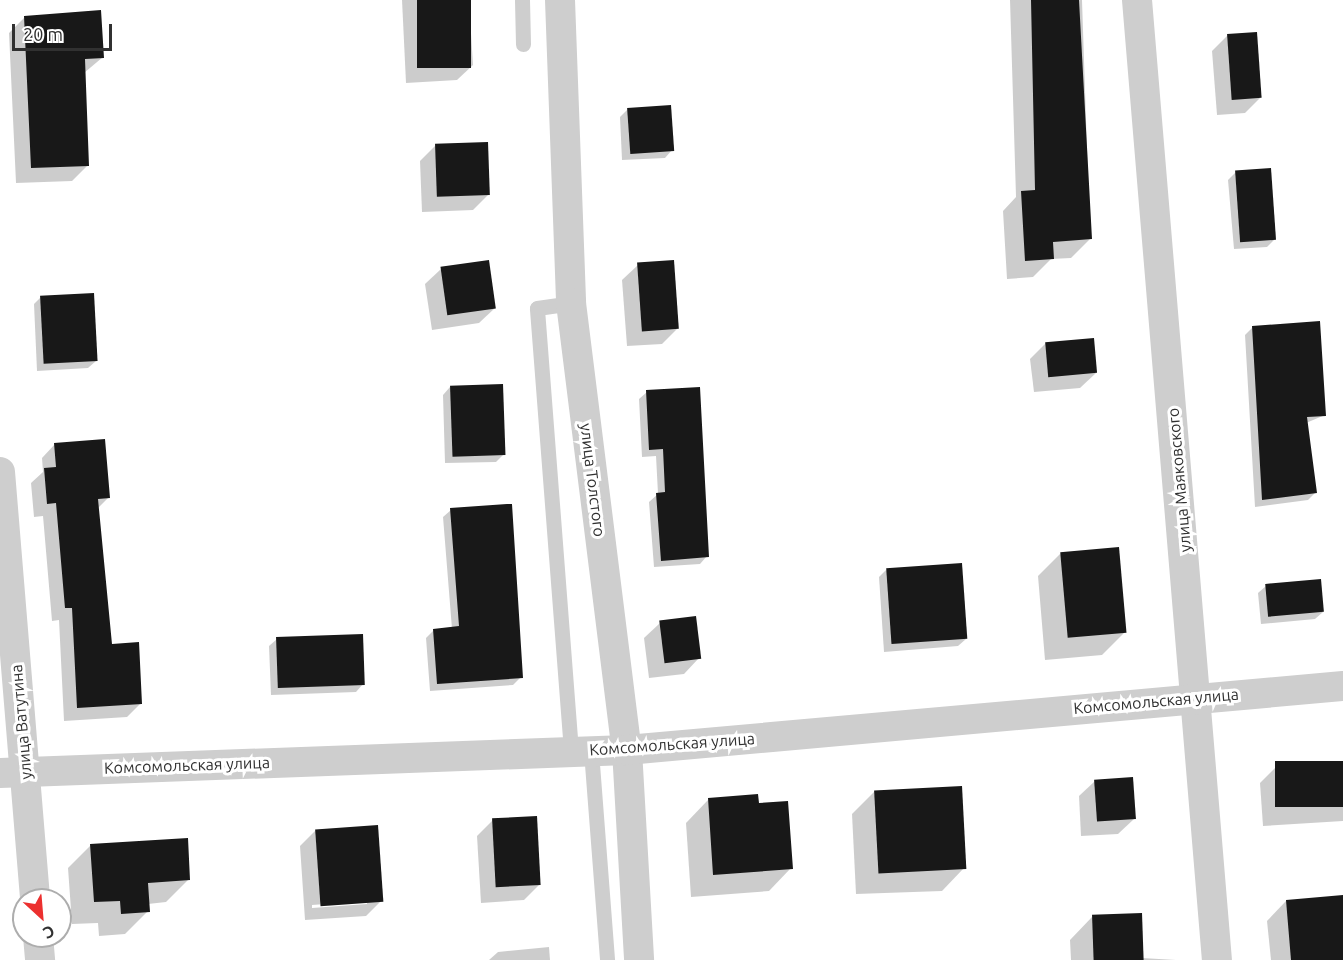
<!DOCTYPE html>
<meta charset="utf-8">
<style>
body{margin:0}
#map{position:relative;width:1343px;height:960px;overflow:hidden;background:#fff;font-family:Ubuntu,sans-serif}
div>[style]{position:absolute}
.shadow>*{inset:0;background:#0003}
.building>*{inset:0;background:#181818;transform-origin:0 0}
.service>*{height:15px;margin:-7.5px;padding:0 7.5px;transform-origin:7.5px;border-radius:7.5px;background:#cecece}
.minor>*{height:30px;margin:-15px;padding:0 15px;transform-origin:15px;border-radius:15px;background:#cecece}
span{translate:-50% -50%;white-space:nowrap;text-align:center;line-height:1.15;-webkit-text-stroke:6px #fff;paint-order:stroke}
.street-label{font-size:16px;color:#313131}
.north{position:absolute;left:12px;top:888px;width:60px;height:60px;box-sizing:border-box;background:#fff;border:2px solid #adadad;border-radius:50%;rotate:154deg;font-size:16px;font-weight:700;line-height:24px;text-align:center;color:#313131}
.north::after{content:'';display:block;margin:auto;width:21px;height:27px;background:#ec302f;clip-path:polygon(50% 0,100% 100%,50% 72%,0 100%)}
.scale{position:absolute;left:12px;top:24px;width:100px;height:27px;box-sizing:border-box;border:3px solid #313131;border-top:0;padding-left:8px;font-size:18px;line-height:21px;white-space:nowrap;color:#313131;-webkit-text-stroke:4px #fff;paint-order:stroke}
</style>
<div id="map">
<div class="shadow">
<i style="clip-path:polygon(402px 0,469px 0,473px 65px,457px 80px,406px 83px)"></i>
<i style="clip-path:polygon(1010px 0,1082px 0,1090px 239px,1071px 258px,1051px 259px,1033px 277px,1007px 279px,1003px 211px,1016px 197px)"></i>
<i style="clip-path:polygon(24px 18px,103px 57px,84px 73px,87px 166px,72px 181px,16px 183px,9px 33px)"></i>
<i style="clip-path:polygon(1228px 35px,1260px 98px,1245px 113px,1217px 115px,1212px 51px)"></i>
<i style="clip-path:polygon(628px 109px,672px 150px,665px 158px,622px 160px,620px 117px)"></i>
<i style="clip-path:polygon(436px 145px,488px 195px,473px 210px,422px 212px,420px 161px)"></i>
<i style="clip-path:polygon(1236px 172px,1275px 239px,1267px 247px,1234px 249px,1228px 180px)"></i>
<i style="clip-path:polygon(638px 265px,678px 328px,662px 344px,627px 346px,622px 280px)"></i>
<i style="clip-path:polygon(441px 269px,495px 308px,479px 323px,432px 330px,425px 284px)"></i>
<i style="clip-path:polygon(41px 297px,96px 361px,88px 368px,37px 371px,34px 304px)"></i>
<i style="clip-path:polygon(1253px 327px,1325px 415px,1306px 423px,1316px 492px,1308px 500px,1255px 507px,1245px 335px)"></i>
<i style="clip-path:polygon(1046px 343px,1096px 373px,1080px 388px,1034px 392px,1030px 359px)"></i>
<i style="clip-path:polygon(450px 387px,504px 454px,496px 462px,445px 463px,443px 395px)"></i>
<i style="clip-path:polygon(647px 392px,707px 556px,700px 564px,654px 567px,649px 502px,658px 494px,656px 456px,642px 457px,639px 399px)"></i>
<i style="clip-path:polygon(55px 444px,109px 497px,98px 508px,110px 645px,141px 703px,127px 717px,64px 721px,59px 620px,52px 621px,43px 516px,34px 517px,31px 483px,43px 472px,42px 458px)"></i>
<i style="clip-path:polygon(451px 510px,521px 677px,513px 685px,430px 691px,426px 638px,434px 630px,452px 629px,443px 517px)"></i>
<i style="clip-path:polygon(1060px 554px,1125px 632px,1102px 655px,1045px 660px,1038px 576px)"></i>
<i style="clip-path:polygon(886px 570px,966px 639px,958px 646px,884px 652px,879px 577px)"></i>
<i style="clip-path:polygon(1266px 586px,1323px 612px,1315px 619px,1261px 624px,1258px 593px)"></i>
<i style="clip-path:polygon(660px 623px,699px 658px,684px 674px,649px 678px,644px 638px)"></i>
<i style="clip-path:polygon(277px 639px,363px 684px,356px 692px,271px 695px,269px 646px)"></i>
<i style="clip-path:polygon(1343px 763px,1343px 821px,1263px 826px,1260px 783px,1276px 767px)"></i>
<i style="clip-path:polygon(1095px 781px,1134px 819px,1118px 834px,1081px 836px,1079px 796px)"></i>
<i style="clip-path:polygon(875px 791px,964px 868px,942px 891px,856px 894px,852px 814px)"></i>
<i style="clip-path:polygon(708px 800px,757px 805px,791px 868px,769px 891px,691px 897px,686px 823px)"></i>
<i style="clip-path:polygon(493px 820px,539px 885px,524px 900px,481px 903px,477px 836px)"></i>
<i style="clip-path:polygon(evenodd,316px 830px,381px 901px,366px 916px,305px 920px,300px 846px,316px 830px,367px 901px,367px 904px,312px 908px,312px 905px,367px 901px)"></i>
<i style="clip-path:polygon(91px 845px,188px 880px,166px 902px,148px 904px,148px 911px,125px 934px,99px 936px,98px 923px,72px 924px,68px 868px)"></i>
<i style="clip-path:polygon(1343px 896px,1343px 960px,1271px 960px,1267px 921px,1286px 901px)"></i>
<i style="clip-path:polygon(1092px 917px,1142px 958px,1176px 960px,1071px 960px,1070px 940px)"></i>
<i style="clip-path:polygon(549px 947px,550px 960px,489px 960px,498px 952px)"></i>
</div>
<div class="building">
<i style="left:417px;top:0;width:54px;height:68px"></i>
<i style="clip-path:polygon(1031px 0,1079px 0,1092px 239px,1053px 242px,1054px 259px,1025px 261px,1021px 191px,1035px 190px)"></i>
<i style="clip-path:polygon(101px 10px,104px 58px,85px 59px,89px 166px,31px 168px,24px 16px)"></i>
<i style="left:1257px;top:32px;width:66px;height:30px;rotate:86deg"></i>
<i style="left:671px;top:105px;width:46px;height:44px;rotate:86deg"></i>
<i style="left:488px;top:142px;width:53px;height:53px;rotate:88deg"></i>
<i style="left:1271px;top:168px;width:72px;height:36px;rotate:86deg"></i>
<i style="left:489px;top:260px;width:49px;height:49px;rotate:82deg"></i>
<i style="left:674px;top:260px;width:69px;height:37px;rotate:86deg"></i>
<i style="left:94px;top:293px;width:68px;height:54px;rotate:87deg"></i>
<i style="clip-path:polygon(1320px 321px,1326px 416px,1307px 417px,1317px 493px,1262px 500px,1252px 326px)"></i>
<i style="left:1094px;top:338px;width:35px;height:49px;rotate:85deg"></i>
<i style="left:503px;top:384px;width:71px;height:53px;rotate:88deg"></i>
<i style="clip-path:polygon(700px 387px,709px 557px,661px 561px,656px 493px,665px 492px,663px 449px,649px 450px,646px 390px)"></i>
<i style="clip-path:polygon(105px 439px,110px 498px,98px 499px,112px 644px,139px 642px,142px 704px,77px 708px,72px 608px,65px 608px,56px 503px,47px 504px,44px 468px,56px 467px,54px 443px)"></i>
<i style="clip-path:polygon(507px 504px,512px 504px,523px 678px,437px 684px,433px 629px,459px 626px,450px 508px)"></i>
<i style="left:1119px;top:547px;width:86px;height:59px;rotate:85deg"></i>
<i style="left:962px;top:563px;width:76px;height:76px;rotate:86deg"></i>
<i style="left:1321px;top:579px;width:33px;height:56px;rotate:85deg"></i>
<i style="left:696px;top:616px;width:43px;height:37px;rotate:83deg"></i>
<i style="left:363px;top:634px;width:51px;height:87px;rotate:88deg"></i>
<i style="left:1343px;top:761px;width:46px;height:68px;rotate:90deg"></i>
<i style="left:1133px;top:777px;width:42px;height:39px;rotate:86deg"></i>
<i style="left:962px;top:786px;width:83px;height:88px;rotate:87deg"></i>
<i style="clip-path:polygon(758px 794px,759px 803px,788px 801px,793px 869px,713px 875px,708px 798px)"></i>
<i style="left:537px;top:816px;width:69px;height:45px;rotate:87deg"></i>
<i style="left:378px;top:825px;width:77px;height:63px;rotate:86deg"></i>
<i style="clip-path:polygon(188px 838px,190px 880px,148px 883px,150px 912px,121px 914px,120px 901px,94px 902px,90px 844px)"></i>
<i style="clip-path:polygon(1343px 895px,1343px 960px,1291px 960px,1286px 900px)"></i>
<i style="left:1142px;top:913px;width:47px;height:50px;rotate:88deg"></i>
</div>
<div class="service">
<i style="left:522px;top:0;width:44px;rotate:88.7deg"></i>
<i style="left:571px;top:751px;width:444px;rotate:-94.4deg"></i>
<i style="left:537px;top:308px;width:34px;rotate:-8deg"></i>
<i style="left:591px;top:751px;width:210px;rotate:85.6deg"></i>
</div>
<div class="minor">
<i style="left:560px;top:0;width:303px;rotate:87.9deg"></i>
<i style="left:571px;top:303px;width:450px;rotate:82.9deg"></i>
<i style="left:627px;top:750px;width:210px;rotate:86.7deg"></i>
<i style="left:1137px;top:0;width:963px;rotate:85.24deg"></i>
<i style="left:0;top:472px;width:429px;rotate:85.3deg"></i>
<i style="left:0;top:773px;width:627px;rotate:-2.1deg"></i>
<i style="left:627px;top:750px;width:719px;rotate:-5.11deg"></i>
<i style="left:38px;top:936px;width:24px;rotate:85deg"></i>
</div>
<div class="street-label">
<span style="left:593px;top:480px;rotate:83deg">улица Толстого</span>
<span style="left:1179px;top:480px;rotate:-95deg">улица Маяковского</span>
<span style="left:1156px;top:701px;rotate:-5deg">Комсомольская улица</span>
<span style="left:21px;top:722px;rotate:-95deg">улица Ватутина</span>
<span style="left:672px;top:744px;rotate:-4deg">Комсомольская улица</span>
<span style="left:187px;top:765px;rotate:-2deg">Комсомольская улица</span>
</div>
<div class="north">С</div>
<div class="scale">20 m</div>
</div>
